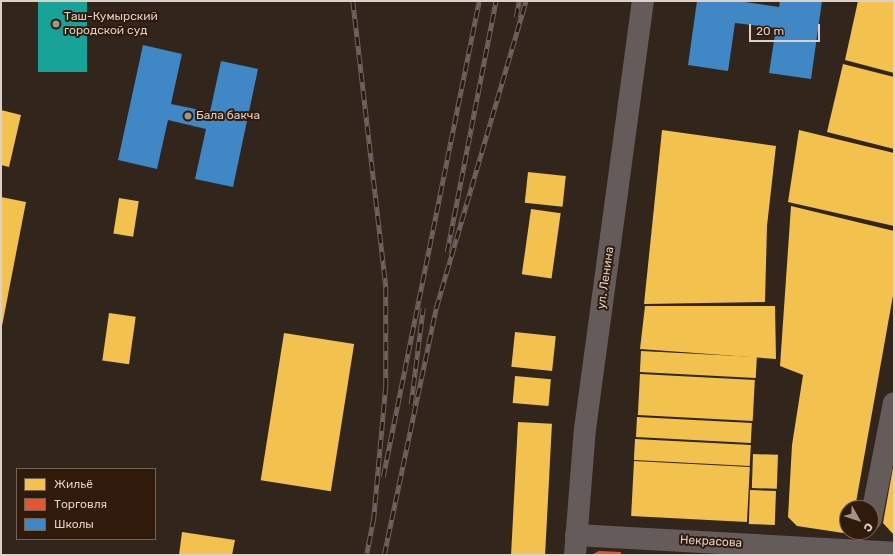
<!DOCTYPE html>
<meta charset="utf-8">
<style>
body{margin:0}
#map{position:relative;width:895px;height:556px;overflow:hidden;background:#32251c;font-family:Rubik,sans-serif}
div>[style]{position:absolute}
.homes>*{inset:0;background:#f2c14e;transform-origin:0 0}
.shops>*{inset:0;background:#e4572e}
.schools>*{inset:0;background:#3f88c5}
.public>*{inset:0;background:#17a398;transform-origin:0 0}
.street>*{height:22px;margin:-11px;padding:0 11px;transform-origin:11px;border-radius:11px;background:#665b5b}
.rail>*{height:4.5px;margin-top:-2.25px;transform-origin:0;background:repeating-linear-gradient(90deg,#2f1a0b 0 9px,#6e6360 0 18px);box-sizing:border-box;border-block:1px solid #6e6360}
.dots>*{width:11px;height:11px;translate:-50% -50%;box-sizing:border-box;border:2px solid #2f1a0b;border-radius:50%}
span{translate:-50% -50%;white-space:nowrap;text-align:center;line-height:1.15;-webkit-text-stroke:4px #2f1a0b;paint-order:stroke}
.poi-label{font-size:12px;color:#dfd0c7}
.left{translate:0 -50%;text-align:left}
.street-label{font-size:12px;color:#dfd0c7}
.frame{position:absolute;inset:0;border:2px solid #dfd0c7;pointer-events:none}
.legend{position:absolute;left:16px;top:468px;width:140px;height:72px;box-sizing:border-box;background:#2f1a0b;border:1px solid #756356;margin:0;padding:5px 7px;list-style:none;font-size:12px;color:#dfd0c7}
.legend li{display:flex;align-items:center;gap:8px;height:20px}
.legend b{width:20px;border:1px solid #756356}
.north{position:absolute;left:839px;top:500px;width:40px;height:40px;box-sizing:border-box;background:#2f1a0b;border:1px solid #756356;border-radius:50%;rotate:129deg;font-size:11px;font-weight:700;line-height:16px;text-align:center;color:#dfd0c7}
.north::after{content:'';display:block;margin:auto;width:14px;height:18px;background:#a2948b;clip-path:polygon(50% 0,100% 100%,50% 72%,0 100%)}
.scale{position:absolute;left:749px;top:24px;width:71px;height:18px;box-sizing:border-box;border:2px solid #dfd0c7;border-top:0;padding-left:5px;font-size:12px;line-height:14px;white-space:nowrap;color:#dfd0c7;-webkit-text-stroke:3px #2f1a0b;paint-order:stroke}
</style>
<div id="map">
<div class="homes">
<i style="clip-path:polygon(858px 1px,894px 1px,894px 73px,845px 60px)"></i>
<i style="clip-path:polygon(843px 64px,894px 77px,894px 149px,827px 132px)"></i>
<i style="clip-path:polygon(1px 110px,21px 115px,9px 167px,1px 165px)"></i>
<i style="clip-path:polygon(662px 130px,776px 146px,767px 226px,765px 302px,644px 304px)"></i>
<i style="clip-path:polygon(799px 130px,894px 153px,894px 226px,788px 202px)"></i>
<i style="left:528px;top:172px;width:38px;height:31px;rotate:6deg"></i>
<i style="clip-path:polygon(1px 197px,26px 202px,2px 326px,1px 326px)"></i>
<i style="left:119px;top:198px;width:20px;height:36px;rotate:9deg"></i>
<i style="clip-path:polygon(791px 206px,894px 231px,894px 290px,855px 508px,847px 508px,847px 532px,850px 534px,797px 526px,788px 517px,792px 445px,803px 375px,780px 366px)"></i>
<i style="left:531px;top:209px;width:30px;height:66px;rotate:8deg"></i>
<i style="clip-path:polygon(645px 306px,775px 306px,776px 359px,640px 349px)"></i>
<i style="left:109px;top:313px;width:27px;height:48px;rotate:8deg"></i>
<i style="left:515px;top:332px;width:41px;height:35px;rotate:6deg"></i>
<i style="left:284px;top:333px;width:71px;height:149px;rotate:9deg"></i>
<i style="left:641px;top:351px;width:116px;height:21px;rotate:3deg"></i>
<i style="left:640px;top:374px;width:115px;height:41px;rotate:3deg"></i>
<i style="left:515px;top:376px;width:36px;height:27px;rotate:5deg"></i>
<i style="left:637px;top:417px;width:115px;height:20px;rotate:3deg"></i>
<i style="left:518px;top:422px;width:34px;height:133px;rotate:3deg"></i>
<i style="left:635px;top:439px;width:116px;height:21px;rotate:3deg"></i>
<i style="left:753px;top:454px;width:25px;height:34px;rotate:2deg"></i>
<i style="left:634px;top:461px;width:116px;height:55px;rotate:3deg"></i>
<i style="clip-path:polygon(894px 462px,894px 535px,883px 523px)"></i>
<i style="left:750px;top:490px;width:26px;height:34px;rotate:2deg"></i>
<i style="clip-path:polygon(182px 532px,235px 540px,232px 555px,179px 555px)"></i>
</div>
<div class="shops">
<i style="clip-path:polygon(599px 551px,621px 552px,621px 555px,591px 555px)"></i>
</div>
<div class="schools">
<i style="clip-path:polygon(697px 1px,738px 1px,779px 7px,780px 1px,822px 1px,811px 79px,769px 73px,776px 28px,735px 23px,728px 71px,688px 65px)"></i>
<i style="clip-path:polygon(143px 45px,182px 54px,171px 104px,210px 112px,221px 61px,258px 69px,233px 187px,195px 179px,206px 129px,168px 120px,157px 169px,118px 160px)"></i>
</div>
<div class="public">
<i style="left:38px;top:1px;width:49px;height:71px"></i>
</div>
<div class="street">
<i style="left:871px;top:519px;width:118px;rotate:-78.8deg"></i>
<i style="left:576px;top:535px;width:319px;rotate:3.2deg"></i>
<i style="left:575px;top:555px;width:126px;rotate:-85.5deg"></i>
<i style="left:585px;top:429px;width:432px;rotate:-82.3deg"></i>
</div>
<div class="rail">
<i style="left:353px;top:1px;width:289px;rotate:83.4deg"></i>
<i style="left:386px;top:288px;width:98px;rotate:90deg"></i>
<i style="left:386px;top:386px;width:133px;rotate:95.2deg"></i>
<i style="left:374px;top:518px;width:38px;rotate:101deg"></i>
<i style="left:516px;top:17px;width:16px;rotate:-79deg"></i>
<i style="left:447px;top:252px;width:256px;rotate:-79deg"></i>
<i style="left:411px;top:404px;width:97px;rotate:-82.9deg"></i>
<i style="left:383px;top:477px;width:486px;rotate:-78.6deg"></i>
<i style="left:384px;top:555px;width:252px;rotate:-78.1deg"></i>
<i style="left:436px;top:308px;width:320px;rotate:-73.7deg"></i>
</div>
<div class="dots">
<i style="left:56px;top:24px;background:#a2948b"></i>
<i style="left:188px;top:116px;background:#a2948b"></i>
</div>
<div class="poi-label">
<span class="left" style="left:64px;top:24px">Таш-Кумырский<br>городской суд</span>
<span class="left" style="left:196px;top:116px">Бала бакча</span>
</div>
<div class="street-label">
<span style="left:606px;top:278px;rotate:-82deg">ул. Ленина</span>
<span style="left:711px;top:542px;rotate:3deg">Некрасова</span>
</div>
<div class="frame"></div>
<ul class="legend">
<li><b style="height:11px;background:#f2c14e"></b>Жильё</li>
<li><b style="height:11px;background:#e4572e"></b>Торговля</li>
<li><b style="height:11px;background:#3f88c5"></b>Школы</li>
</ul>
<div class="north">С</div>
<div class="scale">20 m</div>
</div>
